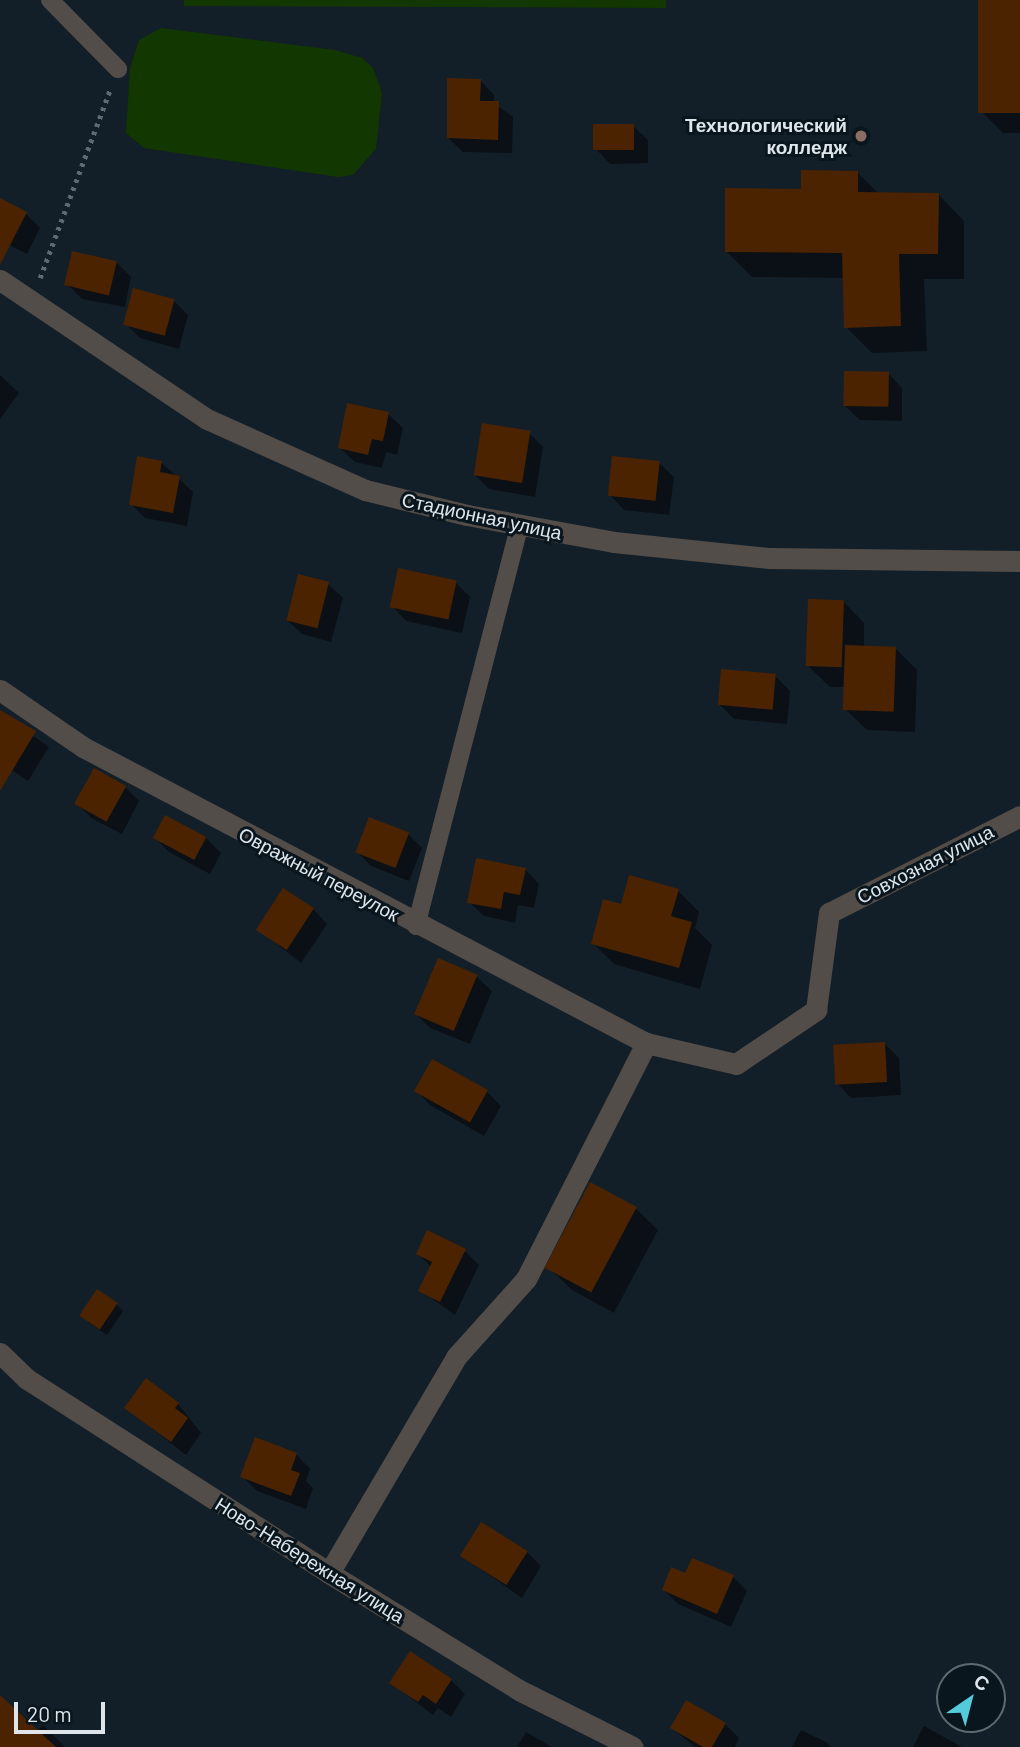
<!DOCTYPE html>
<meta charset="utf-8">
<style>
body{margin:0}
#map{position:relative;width:1020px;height:1747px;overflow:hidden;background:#131f28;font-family:Barlow,sans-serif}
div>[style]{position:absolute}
.green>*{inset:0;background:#123700}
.shadow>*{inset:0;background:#0007}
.building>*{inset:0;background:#4b2300;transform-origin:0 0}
.path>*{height:4.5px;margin-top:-2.25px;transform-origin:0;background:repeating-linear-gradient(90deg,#5f6a71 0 3.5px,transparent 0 8.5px)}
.service>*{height:18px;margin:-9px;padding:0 9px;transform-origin:9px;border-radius:9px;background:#534d49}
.minor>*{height:21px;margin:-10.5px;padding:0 10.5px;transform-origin:10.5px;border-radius:10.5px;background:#534d49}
.dots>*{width:19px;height:19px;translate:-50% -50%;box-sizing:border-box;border:4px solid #0a161e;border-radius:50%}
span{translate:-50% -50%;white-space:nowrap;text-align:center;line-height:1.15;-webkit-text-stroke:6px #0a161e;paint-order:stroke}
.poi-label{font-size:19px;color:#dee6ec;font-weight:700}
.right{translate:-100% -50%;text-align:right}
.street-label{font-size:19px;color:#dee6ec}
.north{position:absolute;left:936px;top:1663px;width:70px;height:70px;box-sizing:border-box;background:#0a161e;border:2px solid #5f6970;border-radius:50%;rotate:35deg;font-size:19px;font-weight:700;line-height:28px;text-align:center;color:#dee6ec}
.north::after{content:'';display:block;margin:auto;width:24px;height:32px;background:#53cbdb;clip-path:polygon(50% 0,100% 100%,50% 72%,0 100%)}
.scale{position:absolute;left:14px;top:1702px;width:91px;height:32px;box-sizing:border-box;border:4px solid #dee6ec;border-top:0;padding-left:9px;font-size:21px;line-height:24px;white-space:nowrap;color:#dee6ec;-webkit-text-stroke:5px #0a161e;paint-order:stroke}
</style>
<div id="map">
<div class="green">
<i style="clip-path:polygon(184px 0,666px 0,666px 8px,184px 6px)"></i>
<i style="clip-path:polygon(161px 28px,335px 50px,362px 58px,373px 68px,382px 93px,376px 149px,353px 175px,338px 177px,144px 148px,126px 133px,130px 68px,139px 40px)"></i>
</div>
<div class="shadow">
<i style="clip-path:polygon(980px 0,1020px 0,1020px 133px,1003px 133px,982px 112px)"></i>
<i style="clip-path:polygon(480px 80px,494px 95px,494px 103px,513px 117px,512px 153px,463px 152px,448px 138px)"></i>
<i style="clip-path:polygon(633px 126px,648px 140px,648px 163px,610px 164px,596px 149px)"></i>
<i style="clip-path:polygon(858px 173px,879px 194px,938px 194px,964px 221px,964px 279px,924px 279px,927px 351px,872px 353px,846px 327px,845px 278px,752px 277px,726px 251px,803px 191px)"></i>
<i style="clip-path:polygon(0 200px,26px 214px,40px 228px,27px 254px,0 240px)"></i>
<i style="clip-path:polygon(116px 262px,131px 277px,125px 307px,82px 299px,68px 285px)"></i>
<i style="clip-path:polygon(174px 301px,188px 315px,179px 349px,140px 338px,126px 324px)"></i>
<i style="clip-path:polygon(888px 373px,902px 388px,902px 421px,860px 420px,845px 406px)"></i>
<i style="clip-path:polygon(0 375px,19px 393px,0 419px)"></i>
<i style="clip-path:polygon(388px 414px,403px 428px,397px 455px,386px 452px,382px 468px,355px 462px,340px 448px)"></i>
<i style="clip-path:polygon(529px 433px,543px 447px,535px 497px,489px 489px,475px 475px)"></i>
<i style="clip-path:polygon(161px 462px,193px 492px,187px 526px,145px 518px,131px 504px)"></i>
<i style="clip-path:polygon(659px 463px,674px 477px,669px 515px,624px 510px,610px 495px)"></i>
<i style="clip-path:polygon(456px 583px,470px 597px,462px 633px,406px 621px,392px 606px)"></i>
<i style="clip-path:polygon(328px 584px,343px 598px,331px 642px,302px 634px,287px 620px)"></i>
<i style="clip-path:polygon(843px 601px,864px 623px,864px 648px,895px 648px,917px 670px,915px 732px,867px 730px,845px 709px,846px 687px,830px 687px,808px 666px)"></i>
<i style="clip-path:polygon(775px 676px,790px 691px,787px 724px,734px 719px,719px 704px)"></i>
<i style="clip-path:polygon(0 712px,49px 747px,28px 781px,0 762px)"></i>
<i style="clip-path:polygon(125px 787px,139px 801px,122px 834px,91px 818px,77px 803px)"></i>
<i style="clip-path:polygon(166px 817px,206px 838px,221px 853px,210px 874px,169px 852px,155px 838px)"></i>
<i style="clip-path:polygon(408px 834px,422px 848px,409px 881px,371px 866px,357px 852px)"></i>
<i style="clip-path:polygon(525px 869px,539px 884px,534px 908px,518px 905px,515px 923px,484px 916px,469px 902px)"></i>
<i style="clip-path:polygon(678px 891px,699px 912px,695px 928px,712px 945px,700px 989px,614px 964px,593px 943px,623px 906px)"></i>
<i style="clip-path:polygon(313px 909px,327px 924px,301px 963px,258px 929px)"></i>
<i style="clip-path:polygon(439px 960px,477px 977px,492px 991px,470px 1044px,430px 1028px,416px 1014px)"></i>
<i style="clip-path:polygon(884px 1043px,899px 1058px,901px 1095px,851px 1098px,837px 1083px)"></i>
<i style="clip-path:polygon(416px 1090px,487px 1092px,501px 1106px,484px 1136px,430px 1105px)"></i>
<i style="clip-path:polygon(591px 1185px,636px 1209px,658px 1230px,614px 1313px,572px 1290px,550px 1269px)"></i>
<i style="clip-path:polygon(465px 1251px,479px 1265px,455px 1315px,420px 1290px,432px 1268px,418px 1254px)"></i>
<i style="clip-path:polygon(116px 1304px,123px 1311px,107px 1335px,88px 1322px)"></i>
<i style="clip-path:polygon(178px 1404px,201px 1433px,186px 1455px,126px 1408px)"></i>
<i style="clip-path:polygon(296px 1454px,310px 1469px,306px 1481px,313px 1488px,306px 1509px,257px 1491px,242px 1476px)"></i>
<i style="clip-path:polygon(527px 1552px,541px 1566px,522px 1598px,462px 1556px)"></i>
<i style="clip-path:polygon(686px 1576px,733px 1577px,747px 1591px,731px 1627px,678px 1604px,664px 1590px)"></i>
<i style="clip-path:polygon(451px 1680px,465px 1694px,451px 1717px,438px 1708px,433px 1715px,391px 1683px)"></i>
<i style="clip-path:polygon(0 1696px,37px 1731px,43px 1725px,65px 1747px,4px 1747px)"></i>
<i style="clip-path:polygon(725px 1724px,739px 1738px,735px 1747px,695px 1747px,672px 1728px)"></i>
<i style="clip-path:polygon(924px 1726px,962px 1747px,913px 1747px)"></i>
<i style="clip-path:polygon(801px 1730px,826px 1742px,831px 1747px,792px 1747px)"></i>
<i style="clip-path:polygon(526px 1732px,552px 1747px,517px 1747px)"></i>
</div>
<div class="building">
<i style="left:978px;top:0;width:42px;height:113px"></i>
<i style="clip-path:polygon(447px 78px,481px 79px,480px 101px,499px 101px,498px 140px,447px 138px)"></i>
<i style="left:593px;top:124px;width:41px;height:26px"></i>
<i style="clip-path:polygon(801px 170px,858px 171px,858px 192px,939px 193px,938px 254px,899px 254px,901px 326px,844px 328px,842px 253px,725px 252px,725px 188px,801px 189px)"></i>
<i style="clip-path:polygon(0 198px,27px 212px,0 265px)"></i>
<i style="left:72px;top:251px;width:46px;height:35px;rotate:13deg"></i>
<i style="left:133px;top:288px;width:43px;height:38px;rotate:15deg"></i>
<i style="left:844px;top:371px;width:45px;height:35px;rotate:1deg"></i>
<i style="clip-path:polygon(347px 403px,389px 412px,383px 441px,372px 439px,368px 455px,338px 448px)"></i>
<i style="left:482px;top:423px;width:49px;height:53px;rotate:9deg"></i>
<i style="clip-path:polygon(137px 456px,162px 461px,160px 472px,180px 476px,173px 513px,129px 505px)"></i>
<i style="left:612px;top:456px;width:48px;height:40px;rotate:6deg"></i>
<i style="left:398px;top:568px;width:60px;height:40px;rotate:12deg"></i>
<i style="left:298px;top:574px;width:32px;height:48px;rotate:14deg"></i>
<i style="left:808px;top:599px;width:36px;height:67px;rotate:2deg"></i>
<i style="left:845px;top:645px;width:51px;height:65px;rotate:2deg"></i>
<i style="left:721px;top:669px;width:55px;height:36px;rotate:5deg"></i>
<i style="clip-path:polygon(0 710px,36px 731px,0 791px)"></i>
<i style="left:94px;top:768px;width:37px;height:41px;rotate:29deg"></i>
<i style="left:165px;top:815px;width:47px;height:26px;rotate:28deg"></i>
<i style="left:369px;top:817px;width:43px;height:38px;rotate:21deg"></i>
<i style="clip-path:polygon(476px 858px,526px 868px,520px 895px,504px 892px,501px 909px,467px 903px)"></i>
<i style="clip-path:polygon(629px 875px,679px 889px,671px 916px,692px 922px,679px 968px,591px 944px,603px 899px,621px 904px)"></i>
<i style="left:283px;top:888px;width:37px;height:50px;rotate:33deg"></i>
<i style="left:438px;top:958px;width:43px;height:61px;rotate:23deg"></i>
<i style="left:885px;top:1042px;width:40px;height:52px;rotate:87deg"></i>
<i style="left:432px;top:1059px;width:64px;height:37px;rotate:29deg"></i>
<i style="left:590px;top:1182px;width:53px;height:97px;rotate:28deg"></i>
<i style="clip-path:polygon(427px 1230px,466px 1249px,440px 1302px,418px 1291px,432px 1262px,416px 1254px)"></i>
<i style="left:97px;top:1289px;width:25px;height:32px;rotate:34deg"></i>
<i style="clip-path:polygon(146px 1378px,179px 1403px,175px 1408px,188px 1418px,171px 1442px,124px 1408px)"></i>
<i style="clip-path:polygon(255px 1437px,297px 1453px,291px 1470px,300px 1473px,291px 1496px,240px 1477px)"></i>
<i style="left:481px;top:1522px;width:55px;height:40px;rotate:32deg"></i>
<i style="clip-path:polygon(692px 1558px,734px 1575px,717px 1614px,662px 1590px,671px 1567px,685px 1573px)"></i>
<i style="clip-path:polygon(410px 1651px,452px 1679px,436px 1704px,423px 1695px,418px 1702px,389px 1683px)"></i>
<i style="clip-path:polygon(0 1695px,56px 1747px,0 1747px)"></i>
<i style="clip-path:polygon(686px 1700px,726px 1723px,712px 1747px,703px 1747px,670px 1728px)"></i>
</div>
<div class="path">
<i style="left:40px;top:278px;width:201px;rotate:-69.6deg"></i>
</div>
<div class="service">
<i style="left:50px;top:0;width:97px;rotate:45.4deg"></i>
<i style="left:416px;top:926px;width:414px;rotate:-75.5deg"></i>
</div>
<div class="minor">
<i style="left:0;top:280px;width:249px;rotate:33.9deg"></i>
<i style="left:207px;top:419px;width:173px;rotate:24.2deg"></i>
<i style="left:365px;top:490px;width:105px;rotate:13.8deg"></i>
<i style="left:467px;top:515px;width:149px;rotate:10.4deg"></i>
<i style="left:614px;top:542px;width:157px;rotate:5.9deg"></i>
<i style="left:770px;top:558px;width:250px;rotate:0.7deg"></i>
<i style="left:0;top:690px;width:101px;rotate:34.5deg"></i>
<i style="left:83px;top:747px;width:636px;rotate:27.73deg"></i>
<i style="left:0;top:1353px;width:37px;rotate:44deg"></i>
<i style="left:27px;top:1379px;width:359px;rotate:32.7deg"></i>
<i style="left:329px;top:1573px;width:223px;rotate:31.6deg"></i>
<i style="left:519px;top:1690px;width:127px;rotate:26.6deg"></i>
<i style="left:329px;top:1573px;width:251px;rotate:-59.5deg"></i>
<i style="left:456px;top:1357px;width:105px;rotate:-48.1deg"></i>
<i style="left:526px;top:1279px;width:265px;rotate:-63deg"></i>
<i style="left:646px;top:1043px;width:92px;rotate:13.1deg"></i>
<i style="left:736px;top:1064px;width:97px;rotate:-34deg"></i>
<i style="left:816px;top:1010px;width:98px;rotate:-82.4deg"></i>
<i style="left:829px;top:913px;width:214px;rotate:-26.9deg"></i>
</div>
<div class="dots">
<i style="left:861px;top:136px;background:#8d6e63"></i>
</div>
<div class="poi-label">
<span class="right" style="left:847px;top:136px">Технологический<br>колледж</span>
</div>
<div class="street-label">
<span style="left:482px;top:516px;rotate:12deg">Стадионная улица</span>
<span style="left:925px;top:864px;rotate:-27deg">Совхозная улица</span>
<span style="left:319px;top:874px;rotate:28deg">Овражный переулок</span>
<span style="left:310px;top:1560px;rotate:32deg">Ново-Набережная улица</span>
</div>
<div class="north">С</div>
<div class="scale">20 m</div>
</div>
